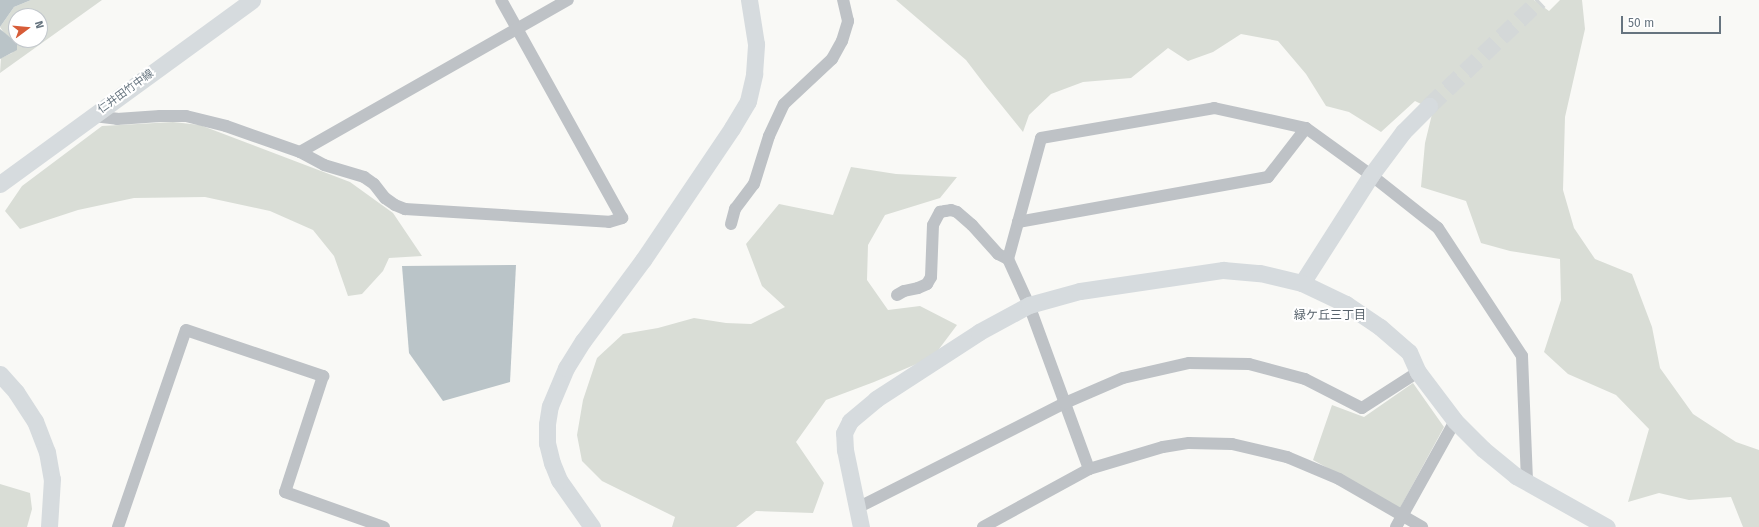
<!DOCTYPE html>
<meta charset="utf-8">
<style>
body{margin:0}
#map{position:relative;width:1759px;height:527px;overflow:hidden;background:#f9f9f6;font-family:"Fira Sans","Noto Sans JP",sans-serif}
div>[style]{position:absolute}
.green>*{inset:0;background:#d9ddd6}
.water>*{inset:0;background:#bac4c8}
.secondary-tunnel>*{height:17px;margin-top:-8.5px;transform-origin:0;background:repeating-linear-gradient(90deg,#d4d8d8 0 17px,transparent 0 25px)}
.street>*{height:12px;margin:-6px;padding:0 6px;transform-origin:6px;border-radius:6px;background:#bec2c6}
.secondary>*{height:17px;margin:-8.5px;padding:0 8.5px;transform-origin:8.5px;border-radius:8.5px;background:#d6dbde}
span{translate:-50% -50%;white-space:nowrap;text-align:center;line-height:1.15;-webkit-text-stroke:4px #fff;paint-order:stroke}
.street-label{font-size:11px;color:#66747f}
.neighbourhood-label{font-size:12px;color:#57626b}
.north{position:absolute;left:8px;top:8px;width:40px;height:40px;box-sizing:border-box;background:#fff;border:1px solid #c2c7cc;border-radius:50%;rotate:74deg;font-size:11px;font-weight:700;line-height:16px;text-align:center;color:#66747f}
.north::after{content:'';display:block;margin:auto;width:14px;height:18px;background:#d75c38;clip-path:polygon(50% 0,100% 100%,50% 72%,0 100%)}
.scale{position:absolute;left:1621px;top:16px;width:100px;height:18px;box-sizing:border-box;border:2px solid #66747f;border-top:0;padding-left:5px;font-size:12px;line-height:14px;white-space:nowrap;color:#66747f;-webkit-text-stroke:3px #fff;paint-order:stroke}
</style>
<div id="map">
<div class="green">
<i style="clip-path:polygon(evenodd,31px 0,102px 0,0 73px,1px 58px,12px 53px,17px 43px,4px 33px,0 27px,14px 7px,31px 0,16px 16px,40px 16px,40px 40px,16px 40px,16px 16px)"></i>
<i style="clip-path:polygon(896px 0,1534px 0,1549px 11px,1560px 0,1582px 0,1585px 29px,1565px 117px,1563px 190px,1574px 228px,1595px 259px,1632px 274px,1652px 327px,1660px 368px,1693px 414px,1736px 442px,1759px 450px,1759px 527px,1743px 527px,1731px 497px,1689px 500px,1659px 493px,1628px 502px,1649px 429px,1616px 395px,1568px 374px,1544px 352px,1561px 300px,1560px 259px,1510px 251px,1481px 243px,1466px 201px,1421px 187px,1425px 143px,1433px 110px,1415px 101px,1381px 132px,1349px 112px,1326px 106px,1306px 74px,1278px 41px,1241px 34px,1213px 52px,1188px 61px,1168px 48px,1131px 78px,1083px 82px,1051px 94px,1029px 115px,1023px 132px,985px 85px,966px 60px)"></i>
<i style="clip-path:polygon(173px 122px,200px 125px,350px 182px,393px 213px,422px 256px,389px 258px,383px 271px,362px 294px,348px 296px,334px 256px,313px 230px,270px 211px,205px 197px,134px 198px,78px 210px,20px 229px,5px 211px,22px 186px,102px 126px)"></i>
<i style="clip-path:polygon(851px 167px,896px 174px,957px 177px,940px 198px,885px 215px,868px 245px,867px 280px,888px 310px,920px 306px,957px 325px,933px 357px,874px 382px,826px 400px,796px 442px,824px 483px,813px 513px,756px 511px,736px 527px,672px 527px,675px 517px,602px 481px,582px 461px,577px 435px,583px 400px,597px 358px,623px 334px,658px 328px,694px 318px,726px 323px,751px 324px,785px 307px,762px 286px,746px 244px,779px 204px,833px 215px)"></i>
<i style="clip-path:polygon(1413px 383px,1444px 427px,1400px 508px,1313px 460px,1332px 405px,1364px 417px)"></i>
<i style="clip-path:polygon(0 484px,30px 493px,32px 509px,27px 527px,0 527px)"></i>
</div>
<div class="water">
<i style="clip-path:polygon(0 0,31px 0,14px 7px,0 27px)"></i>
<i style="clip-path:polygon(0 29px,17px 43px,17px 50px,0 59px)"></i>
<i style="clip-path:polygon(516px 265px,510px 382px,443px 401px,409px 353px,402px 266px)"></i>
</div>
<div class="secondary-tunnel">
<i style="left:1429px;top:106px;width:153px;rotate:-43.7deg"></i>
</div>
<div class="street">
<i style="left:94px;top:116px;width:23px;rotate:7deg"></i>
<i style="left:117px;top:119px;width:43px;rotate:-4deg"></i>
<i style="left:160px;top:116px;width:26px"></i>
<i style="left:186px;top:116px;width:41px;rotate:14deg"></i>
<i style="left:226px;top:126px;width:78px;rotate:19.4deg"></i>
<i style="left:300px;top:152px;width:27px;rotate:28deg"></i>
<i style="left:324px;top:165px;width:42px;rotate:16.7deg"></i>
<i style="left:364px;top:177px;width:12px;rotate:35deg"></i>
<i style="left:374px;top:184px;width:18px;rotate:52deg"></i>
<i style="left:385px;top:198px;width:12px;rotate:35deg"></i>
<i style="left:395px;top:205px;width:11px;rotate:22deg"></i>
<i style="left:405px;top:209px;width:204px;rotate:3.6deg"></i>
<i style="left:609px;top:222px;width:14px;rotate:-17deg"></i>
<i style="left:622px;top:218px;width:249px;rotate:-119deg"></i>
<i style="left:300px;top:152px;width:308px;rotate:-29.6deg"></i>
<i style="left:1018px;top:222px;width:254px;rotate:-10.2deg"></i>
<i style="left:1268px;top:177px;width:62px;rotate:-52.2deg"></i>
<i style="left:731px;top:224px;width:16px;rotate:-75deg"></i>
<i style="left:735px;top:209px;width:31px;rotate:-53deg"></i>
<i style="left:754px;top:184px;width:50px;rotate:-72.6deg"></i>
<i style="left:769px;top:136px;width:35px;rotate:-65deg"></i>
<i style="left:784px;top:104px;width:66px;rotate:-43.2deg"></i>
<i style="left:832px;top:59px;width:21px;rotate:-61deg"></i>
<i style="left:842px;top:41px;width:21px;rotate:-73deg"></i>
<i style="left:848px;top:21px;width:22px;rotate:-103deg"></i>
<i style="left:897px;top:295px;width:8px;rotate:-30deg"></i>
<i style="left:904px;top:291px;width:14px;rotate:-12deg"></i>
<i style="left:918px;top:288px;width:10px;rotate:-24deg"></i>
<i style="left:927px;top:284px;width:8px;rotate:-60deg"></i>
<i style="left:931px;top:277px;width:52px;rotate:-87.8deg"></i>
<i style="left:933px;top:225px;width:15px;rotate:-62deg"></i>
<i style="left:940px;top:212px;width:5px;rotate:-11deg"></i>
<i style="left:945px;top:211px;width:6px;rotate:-9deg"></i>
<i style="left:951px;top:210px;width:6px;rotate:18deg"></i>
<i style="left:957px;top:212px;width:20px;rotate:41deg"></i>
<i style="left:972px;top:225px;width:39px;rotate:48deg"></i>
<i style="left:998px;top:254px;width:11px;rotate:27deg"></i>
<i style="left:1089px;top:469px;width:175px;rotate:-110.1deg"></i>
<i style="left:1029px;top:305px;width:51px;rotate:-114.5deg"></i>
<i style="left:1008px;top:259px;width:125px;rotate:-74.7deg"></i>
<i style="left:1041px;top:138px;width:176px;rotate:-9.8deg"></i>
<i style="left:1214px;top:108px;width:94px;rotate:12.3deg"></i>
<i style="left:1306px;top:128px;width:80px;rotate:35.9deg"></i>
<i style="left:1371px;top:175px;width:85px;rotate:38.3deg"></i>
<i style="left:1438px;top:228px;width:153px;rotate:56.7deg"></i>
<i style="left:1522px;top:356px;width:126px;rotate:87.7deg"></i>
<i style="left:857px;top:508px;width:233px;rotate:-26.8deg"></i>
<i style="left:1065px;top:403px;width:63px;rotate:-23.3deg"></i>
<i style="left:1123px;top:378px;width:68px;rotate:-12.8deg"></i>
<i style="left:1189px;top:363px;width:60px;rotate:1deg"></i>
<i style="left:1249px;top:364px;width:58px;rotate:15deg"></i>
<i style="left:1305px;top:379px;width:64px;rotate:27deg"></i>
<i style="left:1362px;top:408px;width:67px;rotate:-32.7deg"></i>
<i style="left:118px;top:527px;width:208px;rotate:-71deg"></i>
<i style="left:186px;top:330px;width:145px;rotate:18.6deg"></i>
<i style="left:323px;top:376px;width:122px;rotate:108.1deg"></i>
<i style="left:285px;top:492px;width:105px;rotate:19.5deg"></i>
<i style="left:983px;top:527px;width:121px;rotate:-28.7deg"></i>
<i style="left:1089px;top:469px;width:77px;rotate:-16.6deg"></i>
<i style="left:1163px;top:447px;width:26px;rotate:-9deg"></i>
<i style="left:1189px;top:443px;width:43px;rotate:1.3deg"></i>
<i style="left:1232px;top:444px;width:57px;rotate:13.3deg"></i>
<i style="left:1287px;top:457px;width:56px;rotate:22.9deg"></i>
<i style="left:1339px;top:479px;width:96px;rotate:30deg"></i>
<i style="left:1396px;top:527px;width:121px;rotate:-60.9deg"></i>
</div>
<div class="secondary">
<i style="left:0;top:184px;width:312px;rotate:-36.1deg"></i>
<i style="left:1302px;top:283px;width:128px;rotate:-57.4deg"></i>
<i style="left:1371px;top:175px;width:54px;rotate:-53.3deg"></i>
<i style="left:1403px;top:132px;width:37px;rotate:-45deg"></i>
<i style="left:0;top:374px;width:24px;rotate:48deg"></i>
<i style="left:16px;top:392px;width:35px;rotate:57deg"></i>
<i style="left:35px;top:421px;width:33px;rotate:69deg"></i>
<i style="left:47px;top:452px;width:27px;rotate:80deg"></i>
<i style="left:52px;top:479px;width:48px;rotate:93.6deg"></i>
<i style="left:592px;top:527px;width:57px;rotate:-125.1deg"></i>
<i style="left:559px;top:480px;width:18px;rotate:-112deg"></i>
<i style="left:552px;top:463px;width:21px;rotate:-104deg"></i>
<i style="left:547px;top:443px;width:19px;rotate:-90deg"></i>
<i style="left:547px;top:424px;width:18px;rotate:-81deg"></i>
<i style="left:550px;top:406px;width:41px;rotate:-67.2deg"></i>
<i style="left:566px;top:368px;width:32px;rotate:-58deg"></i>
<i style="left:583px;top:341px;width:101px;rotate:-53.5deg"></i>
<i style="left:643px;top:260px;width:159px;rotate:-56deg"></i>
<i style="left:732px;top:128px;width:31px;rotate:-59deg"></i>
<i style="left:748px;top:101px;width:28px;rotate:-77deg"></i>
<i style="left:754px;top:74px;width:30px;rotate:-86deg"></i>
<i style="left:756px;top:44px;width:45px;rotate:-99deg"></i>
<i style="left:861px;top:527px;width:79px;rotate:-101.7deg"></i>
<i style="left:845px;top:450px;width:17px;rotate:-93deg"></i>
<i style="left:844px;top:433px;width:13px;rotate:-63deg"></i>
<i style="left:850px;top:421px;width:34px;rotate:-40deg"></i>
<i style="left:876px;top:399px;width:123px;rotate:-33deg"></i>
<i style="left:979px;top:332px;width:57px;rotate:-28.4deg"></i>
<i style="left:1029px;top:305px;width:53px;rotate:-15.4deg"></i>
<i style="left:1080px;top:291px;width:145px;rotate:-8.4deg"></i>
<i style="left:1223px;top:270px;width:37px;rotate:5deg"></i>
<i style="left:1260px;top:273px;width:43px;rotate:13.4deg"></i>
<i style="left:1302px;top:283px;width:49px;rotate:25.5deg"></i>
<i style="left:1346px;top:304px;width:41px;rotate:34.1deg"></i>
<i style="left:1380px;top:327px;width:38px;rotate:41deg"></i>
<i style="left:1409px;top:352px;width:22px;rotate:66deg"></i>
<i style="left:1418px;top:372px;width:61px;rotate:52.9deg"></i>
<i style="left:1455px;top:421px;width:40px;rotate:45deg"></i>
<i style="left:1483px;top:449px;width:43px;rotate:39.3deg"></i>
<i style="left:1516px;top:476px;width:104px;rotate:29.3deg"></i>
</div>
<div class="street-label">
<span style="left:126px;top:92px;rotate:-36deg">仁井田竹中線</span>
</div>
<div class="neighbourhood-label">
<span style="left:1330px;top:316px">緑ケ丘三丁目</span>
</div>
<div class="north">N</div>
<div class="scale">50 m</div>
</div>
